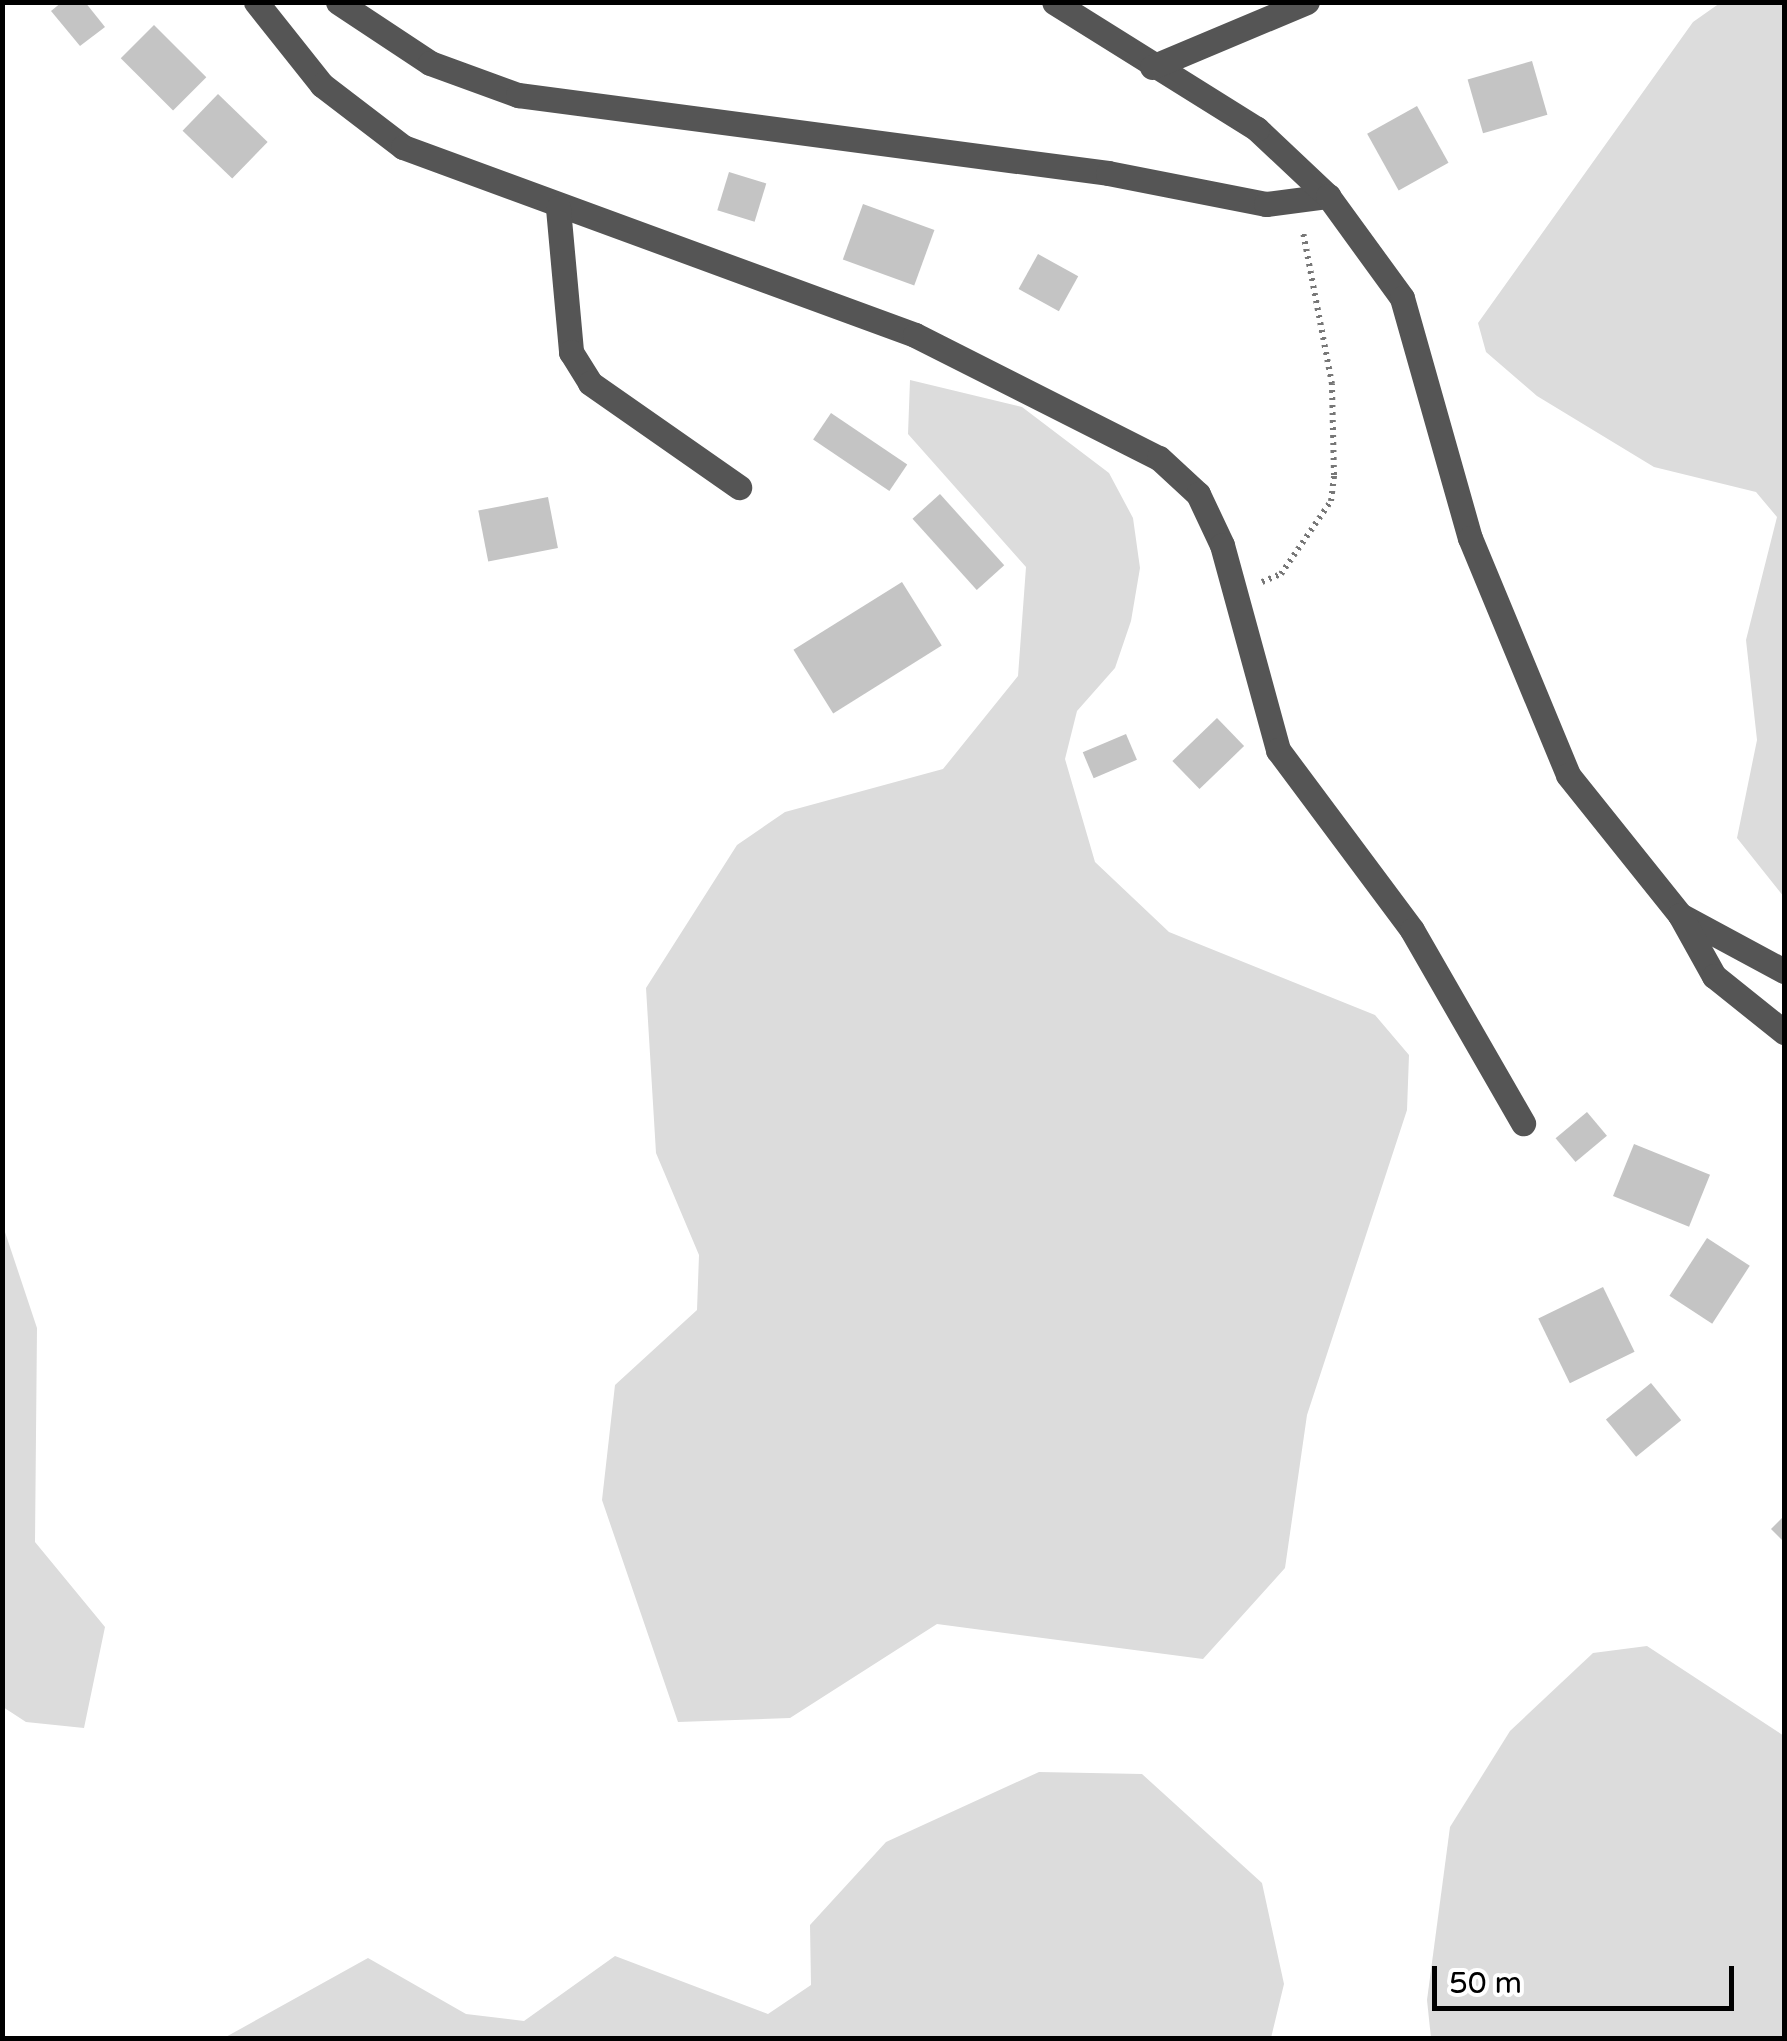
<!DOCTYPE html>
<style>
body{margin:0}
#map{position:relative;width:1787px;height:2041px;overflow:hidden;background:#fff;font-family:"Varela Round",sans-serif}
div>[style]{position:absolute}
.green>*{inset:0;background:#dcdcdc}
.building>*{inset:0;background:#c4c4c4;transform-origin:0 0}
.path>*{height:6px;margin-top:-3px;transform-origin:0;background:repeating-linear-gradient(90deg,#777 0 2.5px,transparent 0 7.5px)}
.minor>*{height:25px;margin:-12.5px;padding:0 12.5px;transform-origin:12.5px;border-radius:12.5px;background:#555}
span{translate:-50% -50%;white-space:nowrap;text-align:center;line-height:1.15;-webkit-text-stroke:10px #fff;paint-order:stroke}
.frame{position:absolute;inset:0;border:5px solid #000;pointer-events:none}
.scale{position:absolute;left:1432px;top:1966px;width:302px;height:45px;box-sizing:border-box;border:5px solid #000;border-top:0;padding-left:12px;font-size:30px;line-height:35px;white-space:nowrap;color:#000;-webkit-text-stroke:8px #fff;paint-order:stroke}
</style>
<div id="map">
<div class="green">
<i style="clip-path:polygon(1720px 3px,1784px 3px,1784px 897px,1737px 838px,1757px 740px,1746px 640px,1777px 517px,1756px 492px,1654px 467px,1537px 396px,1486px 352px,1478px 323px,1693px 22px)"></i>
<i style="clip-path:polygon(910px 380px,1022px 407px,1109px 473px,1133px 518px,1140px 568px,1131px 621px,1115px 668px,1077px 711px,1065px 759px,1095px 862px,1169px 932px,1375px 1015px,1409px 1055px,1407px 1110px,1307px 1415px,1285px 1568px,1203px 1659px,937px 1624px,790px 1718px,678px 1722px,602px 1500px,615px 1385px,697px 1310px,699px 1255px,656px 1153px,646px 988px,737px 845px,785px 812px,943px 769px,1018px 676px,1026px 567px,908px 434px)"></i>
<i style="clip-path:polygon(2px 1223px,37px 1328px,35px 1542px,105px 1627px,84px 1728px,26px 1722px,3px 1707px)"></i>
<i style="clip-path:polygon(1647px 1646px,1784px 1736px,1784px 2038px,1431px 2038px,1427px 2000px,1450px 1827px,1510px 1731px,1593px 1653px)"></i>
<i style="clip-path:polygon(1039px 1772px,1142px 1774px,1262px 1883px,1284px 1984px,1271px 2038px,224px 2038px,368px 1958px,466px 2014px,524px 2021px,615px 1956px,768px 2014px,811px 1985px,810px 1925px,886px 1842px)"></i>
</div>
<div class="building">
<i style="clip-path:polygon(62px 2px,85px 2px,105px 27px,80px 46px,51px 11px)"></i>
<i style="left:154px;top:25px;width:74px;height:47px;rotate:45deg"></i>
<i style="left:1532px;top:61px;width:56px;height:67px;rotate:74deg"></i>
<i style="left:218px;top:94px;width:69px;height:51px;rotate:44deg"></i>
<i style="left:1417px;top:106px;width:65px;height:57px;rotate:61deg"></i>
<i style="left:729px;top:172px;width:39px;height:40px;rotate:17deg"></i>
<i style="left:863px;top:204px;width:76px;height:59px;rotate:20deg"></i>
<i style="left:1038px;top:254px;width:46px;height:40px;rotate:29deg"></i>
<i style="left:831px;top:413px;width:92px;height:32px;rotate:34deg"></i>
<i style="left:940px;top:494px;width:96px;height:37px;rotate:48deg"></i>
<i style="left:548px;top:497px;width:52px;height:71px;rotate:79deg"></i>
<i style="left:902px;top:582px;width:75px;height:128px;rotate:58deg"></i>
<i style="left:1217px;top:718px;width:39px;height:62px;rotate:46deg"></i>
<i style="left:1126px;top:734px;width:28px;height:47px;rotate:67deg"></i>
<i style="left:1587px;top:1112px;width:31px;height:41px;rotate:50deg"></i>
<i style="left:1634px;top:1144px;width:82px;height:56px;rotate:22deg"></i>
<i style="left:1707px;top:1238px;width:51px;height:69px;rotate:33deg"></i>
<i style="left:1603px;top:1287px;width:72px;height:72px;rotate:64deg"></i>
<i style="left:1651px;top:1383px;width:48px;height:58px;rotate:51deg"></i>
<i style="clip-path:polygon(1784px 1516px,1784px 1542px,1771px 1529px)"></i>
</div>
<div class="path">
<i style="left:1262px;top:582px;width:21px;rotate:-23deg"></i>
<i style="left:1281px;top:574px;width:88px;rotate:-55.6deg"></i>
<i style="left:1331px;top:501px;width:26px;rotate:-83deg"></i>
<i style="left:1334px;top:475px;width:91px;rotate:-91.3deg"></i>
<i style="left:1332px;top:384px;width:155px;rotate:-100.8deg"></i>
</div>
<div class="minor">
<i style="left:256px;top:2px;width:106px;rotate:51.5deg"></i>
<i style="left:322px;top:85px;width:102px;rotate:37.4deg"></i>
<i style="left:403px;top:147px;width:545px;rotate:20.16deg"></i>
<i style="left:915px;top:335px;width:273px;rotate:26.8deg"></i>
<i style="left:1159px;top:458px;width:53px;rotate:42.7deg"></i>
<i style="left:1198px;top:494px;width:56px;rotate:64.8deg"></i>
<i style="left:1222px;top:545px;width:213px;rotate:74.7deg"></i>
<i style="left:1278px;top:750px;width:224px;rotate:53.3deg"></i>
<i style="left:1412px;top:930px;width:223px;rotate:60.1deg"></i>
<i style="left:338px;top:2px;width:110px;rotate:33.5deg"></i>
<i style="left:430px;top:63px;width:94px;rotate:20deg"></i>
<i style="left:518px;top:95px;width:595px;rotate:7.53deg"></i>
<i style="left:1108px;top:173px;width:161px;rotate:11.1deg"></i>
<i style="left:1266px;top:204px;width:63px;rotate:-7.4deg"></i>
<i style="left:1328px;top:196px;width:98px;rotate:-136.7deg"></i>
<i style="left:1257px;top:129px;width:239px;rotate:-148deg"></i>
<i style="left:1152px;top:67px;width:168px;rotate:-22.8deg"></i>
<i style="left:1328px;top:196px;width:126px;rotate:54deg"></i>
<i style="left:1402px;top:298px;width:249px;rotate:74.2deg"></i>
<i style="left:1470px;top:538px;width:256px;rotate:67.5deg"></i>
<i style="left:1568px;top:775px;width:179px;rotate:51.3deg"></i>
<i style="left:1680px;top:915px;width:118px;rotate:28.3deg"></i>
<i style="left:558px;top:208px;width:145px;rotate:84.8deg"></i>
<i style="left:571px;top:352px;width:36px;rotate:58deg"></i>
<i style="left:590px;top:383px;width:182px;rotate:34.9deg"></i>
<i style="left:1680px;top:915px;width:70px;rotate:60.9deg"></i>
<i style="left:1714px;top:976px;width:90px;rotate:38.7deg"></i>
</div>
<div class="frame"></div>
<div class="scale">50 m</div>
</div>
